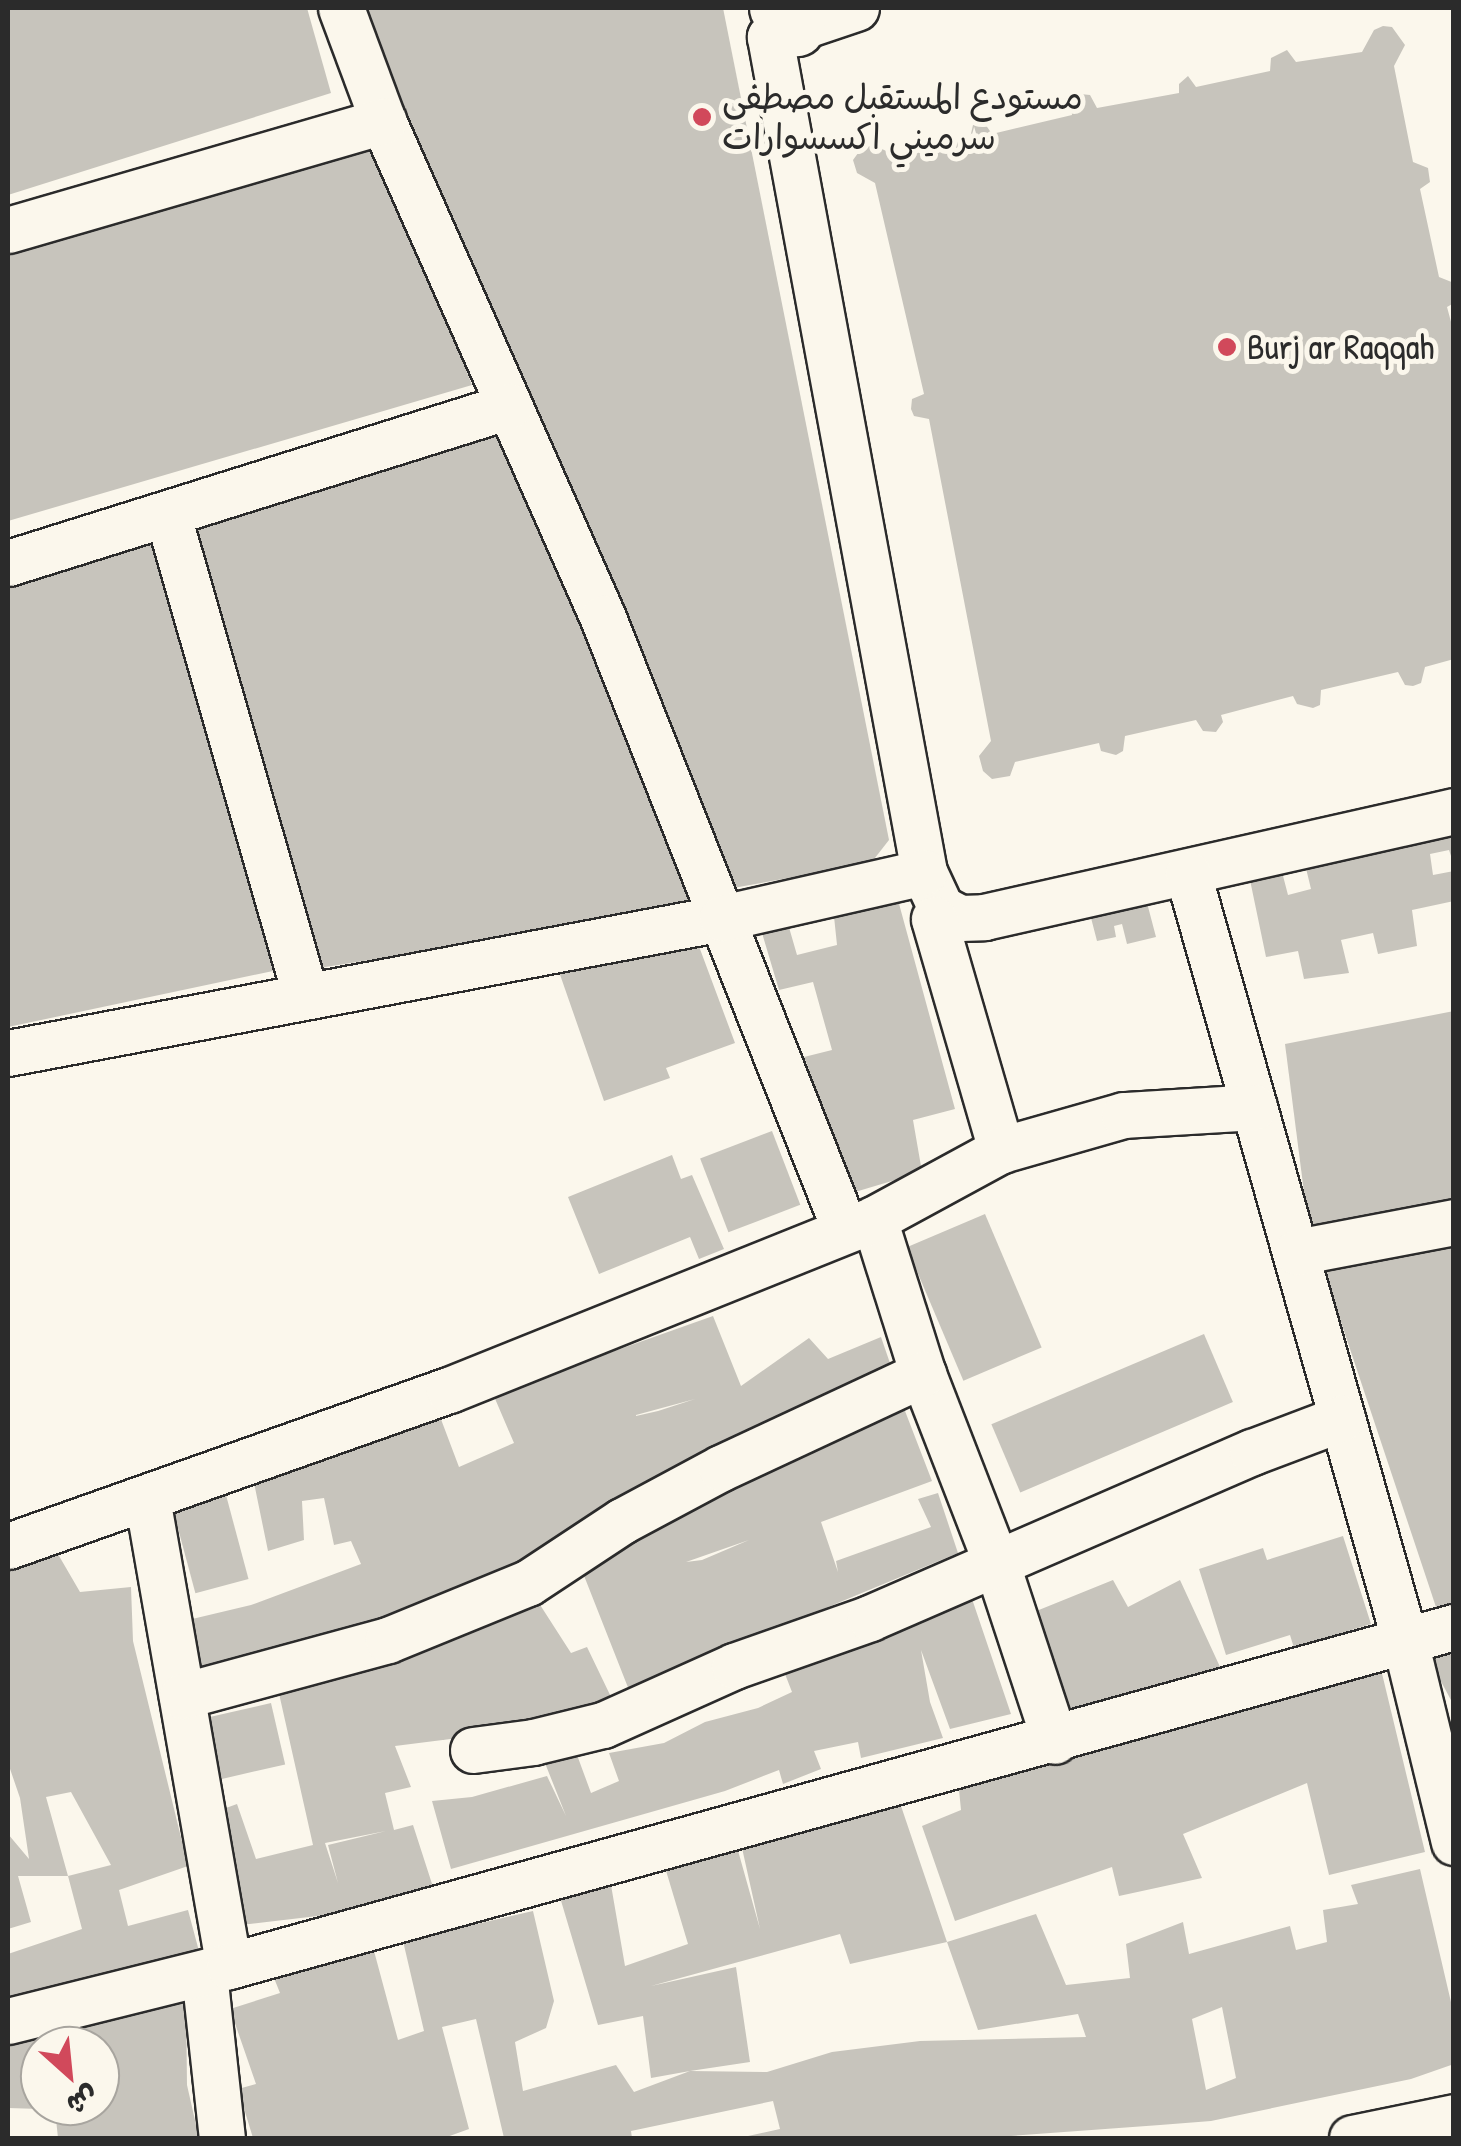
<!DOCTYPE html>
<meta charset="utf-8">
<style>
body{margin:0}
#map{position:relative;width:1461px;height:2146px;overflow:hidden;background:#fbf7ec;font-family:"Patrick Hand","Playpen Sans Arabic",sans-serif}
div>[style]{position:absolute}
.building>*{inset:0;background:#c7c4bc;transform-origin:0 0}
.roads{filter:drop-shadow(2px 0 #2b2b2b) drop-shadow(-2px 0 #2b2b2b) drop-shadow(0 2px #2b2b2b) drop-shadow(0 -2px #2b2b2b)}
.minor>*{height:45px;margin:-22.5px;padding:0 22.5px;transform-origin:22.5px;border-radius:22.5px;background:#fbf7ec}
.major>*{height:55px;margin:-27.5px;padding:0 27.5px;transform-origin:27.5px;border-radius:27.5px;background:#fbf7ec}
.dots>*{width:28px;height:28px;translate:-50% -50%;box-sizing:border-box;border:5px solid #fbf7ec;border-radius:50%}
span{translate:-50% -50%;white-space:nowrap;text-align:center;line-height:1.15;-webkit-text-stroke:10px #fbf7ec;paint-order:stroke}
.poi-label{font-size:35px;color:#2b2b2b}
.left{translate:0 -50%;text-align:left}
.frame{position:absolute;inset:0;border:10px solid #2b2b2b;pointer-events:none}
.north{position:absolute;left:20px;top:2026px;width:100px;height:100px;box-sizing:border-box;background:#fbf7ec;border:2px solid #a8a59f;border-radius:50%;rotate:153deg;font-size:28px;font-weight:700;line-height:40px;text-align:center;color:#2b2b2b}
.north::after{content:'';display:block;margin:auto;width:35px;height:45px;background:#d1495b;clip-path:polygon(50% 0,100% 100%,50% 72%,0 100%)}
</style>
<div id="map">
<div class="building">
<i style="clip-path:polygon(8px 8px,307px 8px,331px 93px,8px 195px)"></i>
<i style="clip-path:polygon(362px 8px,723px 8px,889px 840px,871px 863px,733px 888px,392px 92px)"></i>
<i style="clip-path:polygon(1383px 26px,1392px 27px,1405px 45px,1394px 66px,1413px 162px,1428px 168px,1430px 182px,1420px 189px,1439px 277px,1454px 283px,1454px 303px,1447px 307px,1454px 333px,1454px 659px,1425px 667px,1421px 683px,1413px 686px,1405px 685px,1398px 672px,1321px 690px,1320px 705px,1313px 708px,1297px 704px,1293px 696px,1221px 715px,1223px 722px,1216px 732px,1203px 731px,1196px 720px,1125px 736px,1123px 751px,1116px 755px,1101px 751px,1099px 743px,1015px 762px,1010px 776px,992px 779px,983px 771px,979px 756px,991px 741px,929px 419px,914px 416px,911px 409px,912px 399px,924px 394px,875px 183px,857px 173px,853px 160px,861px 149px,873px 145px,893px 154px,970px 138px,973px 125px,983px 121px,992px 134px,1072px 115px,1071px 105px,1080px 94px,1090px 95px,1097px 108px,1179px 93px,1179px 84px,1188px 76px,1196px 87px,1270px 71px,1271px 58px,1287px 50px,1296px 62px,1362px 52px,1374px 30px)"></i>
<i style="clip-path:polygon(375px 140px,472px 385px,8px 521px,8px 246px)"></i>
<i style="clip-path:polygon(502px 429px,701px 908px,319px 968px,192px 530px,384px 462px)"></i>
<i style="clip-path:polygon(156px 538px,273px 971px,8px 1027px,8px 577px)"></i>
<i style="clip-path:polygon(1454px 828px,1454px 865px,1449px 850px,1430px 854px,1433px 875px,1454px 871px,1454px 901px,1412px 910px,1417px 946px,1378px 954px,1373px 933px,1341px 940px,1349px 973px,1304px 979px,1298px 951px,1266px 957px,1250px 880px,1282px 872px,1288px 895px,1311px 889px,1304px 860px)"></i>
<i style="clip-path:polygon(895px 889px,955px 1109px,913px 1120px,922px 1172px,855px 1192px,804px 1057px,832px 1050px,813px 982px,779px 990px,759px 923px,786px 917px,797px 955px,837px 945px,833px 907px)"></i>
<i style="clip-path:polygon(1146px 899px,1156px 937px,1127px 944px,1122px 924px,1114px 926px,1116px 937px,1097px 941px,1090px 914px)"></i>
<i style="clip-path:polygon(697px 941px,735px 1043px,666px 1068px,670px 1078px,604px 1101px,557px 966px)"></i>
<i style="clip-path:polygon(1454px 1011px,1454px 1211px,1310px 1239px,1285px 1044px)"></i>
<i style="left:772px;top:1131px;width:79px;height:77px;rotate:69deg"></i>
<i style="clip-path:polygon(672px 1155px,681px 1179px,692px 1175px,724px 1249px,699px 1259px,690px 1237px,599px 1274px,568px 1197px)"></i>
<i style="left:985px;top:1214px;width:145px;height:85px;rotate:67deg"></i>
<i style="clip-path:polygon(1454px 1244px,1454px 1605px,1437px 1610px,1321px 1262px)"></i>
<i style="clip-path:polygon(evenodd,713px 1316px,741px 1386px,809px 1338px,828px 1359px,881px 1337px,892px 1369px,505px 1585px,198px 1681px,188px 1620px,251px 1605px,361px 1564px,351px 1541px,334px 1545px,324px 1498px,302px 1501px,304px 1540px,268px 1551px,253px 1478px,439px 1414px,459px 1467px,514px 1443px,493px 1394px,713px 1316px,695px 1399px,658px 1411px,636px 1416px,636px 1415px,695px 1399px)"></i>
<i style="left:1204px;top:1334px;width:74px;height:231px;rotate:67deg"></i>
<i style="clip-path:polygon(evenodd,900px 1398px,932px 1481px,821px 1522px,838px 1572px,836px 1561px,931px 1527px,918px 1499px,938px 1493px,958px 1553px,629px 1690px,579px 1563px,900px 1398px,749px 1540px,702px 1560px,686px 1562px,749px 1540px)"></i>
<i style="left:226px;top:1495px;width:87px;height:55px;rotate:75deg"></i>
<i style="clip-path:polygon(1343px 1536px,1371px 1624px,1294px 1648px,1290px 1635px,1226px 1655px,1199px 1569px,1263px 1548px,1267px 1560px)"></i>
<i style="clip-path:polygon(55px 1549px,80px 1592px,131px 1587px,133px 1641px,188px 1866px,119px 1890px,128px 1926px,188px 1910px,200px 1955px,8px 2007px,8px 1954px,82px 1929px,68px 1876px,111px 1865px,71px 1792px,46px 1797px,68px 1876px,18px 1876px,31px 1922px,8px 1929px,8px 1834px,29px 1859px,20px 1798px,8px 1763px,8px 1566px)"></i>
<i style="clip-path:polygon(1113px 1580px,1128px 1607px,1180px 1580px,1221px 1669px,1066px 1719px,1024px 1616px)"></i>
<i style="clip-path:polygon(970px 1593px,1011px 1714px,950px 1729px,921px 1650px,930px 1702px,943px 1738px,861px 1758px,858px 1742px,814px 1751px,821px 1769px,783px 1784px,779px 1770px,725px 1791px,451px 1869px,432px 1801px,472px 1797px,547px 1776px,566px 1816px,541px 1753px,573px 1744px,591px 1793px,619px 1781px,609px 1753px,664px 1743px,705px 1722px,758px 1708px,792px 1692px,785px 1674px)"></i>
<i style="clip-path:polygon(evenodd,535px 1597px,571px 1653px,587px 1647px,612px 1699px,538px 1728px,395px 1746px,411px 1787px,385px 1793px,394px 1830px,413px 1825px,434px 1890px,377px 1909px,232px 1926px,215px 1812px,237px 1804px,256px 1859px,313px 1845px,278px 1689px,535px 1597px,386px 1831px,328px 1845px,338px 1883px,325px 1843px,386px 1831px)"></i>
<i style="clip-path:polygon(1454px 1651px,1454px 1702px,1452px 1702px,1428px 1657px)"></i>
<i style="clip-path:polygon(1379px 1661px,1425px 1852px,1329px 1875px,1307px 1783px,1183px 1834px,1202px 1878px,1119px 1896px,1112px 1867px,955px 1921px,922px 1826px,961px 1810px,959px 1790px)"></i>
<i style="left:271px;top:1703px;width:63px;height:65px;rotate:77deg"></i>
<i style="clip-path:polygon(evenodd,900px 1803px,947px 1942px,1036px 1914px,1066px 1985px,1130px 1978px,1126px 1944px,1183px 1922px,1189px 1954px,1290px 1926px,1296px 1950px,1327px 1942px,1323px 1910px,1358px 1904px,1351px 1885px,1420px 1869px,1454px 2015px,1454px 2064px,1411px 2079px,1211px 2121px,1160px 2125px,983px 2138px,739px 2138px,780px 2129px,773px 2101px,631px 2131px,632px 2138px,504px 2138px,476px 2019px,442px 2027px,469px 2129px,444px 2138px,253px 2138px,238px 2089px,256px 2084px,230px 2009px,280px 1993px,272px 1973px,374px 1951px,398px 2040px,424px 2031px,403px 1941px,533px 1911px,554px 2001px,546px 2028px,515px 2042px,523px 2091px,616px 2065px,634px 2092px,690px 2071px,651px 2078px,643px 2016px,598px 2025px,559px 1894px,611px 1885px,625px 1966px,688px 1944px,664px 1864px,737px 1847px,760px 1929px,742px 1848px,900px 1803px,840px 1934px,850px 1964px,947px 1942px,978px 2030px,1078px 2014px,1086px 2037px,920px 2041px,832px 2052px,767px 2072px,690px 2071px,750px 2062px,736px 1967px,651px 1986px,840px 1934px,900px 1803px,1222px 2007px,1236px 2078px,1206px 2090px,1192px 2019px,1222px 2007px)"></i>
<i style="clip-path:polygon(186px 1999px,187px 2085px,199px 2138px,58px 2138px,55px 2110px,43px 2106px,100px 2106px,100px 2046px,40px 2046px,40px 2109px,8px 2108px,8px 2045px)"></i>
</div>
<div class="roads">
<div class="minor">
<i style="left:341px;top:8px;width:121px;rotate:69.6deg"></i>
<i style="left:383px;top:121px;width:544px;rotate:66.12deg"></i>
<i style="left:603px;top:618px;width:658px;rotate:68.42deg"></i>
<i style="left:856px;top:8px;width:91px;rotate:161.4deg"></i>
<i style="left:770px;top:37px;width:849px;rotate:79.55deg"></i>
<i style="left:924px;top:872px;width:40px;rotate:65deg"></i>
<i style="left:941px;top:908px;width:21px;rotate:28deg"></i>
<i style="left:960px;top:918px;width:24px;rotate:-2deg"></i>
<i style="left:984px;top:917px;width:482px;rotate:-12.7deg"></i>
<i style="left:8px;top:230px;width:391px;rotate:-16.2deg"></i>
<i style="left:168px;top:516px;width:499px;rotate:74deg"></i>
<i style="left:8px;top:563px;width:525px;rotate:-17.4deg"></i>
<i style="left:1188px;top:874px;width:797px;rotate:74.2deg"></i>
<i style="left:1405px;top:1641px;width:207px;rotate:76.3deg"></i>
<i style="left:941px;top:908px;width:13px;rotate:122deg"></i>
<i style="left:934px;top:919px;width:241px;rotate:73.8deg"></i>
<i style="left:8px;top:1053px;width:727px;rotate:-10.71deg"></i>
<i style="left:722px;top:918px;width:207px;rotate:-12.8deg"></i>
<i style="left:874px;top:1219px;width:163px;rotate:72.5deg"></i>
<i style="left:923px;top:1374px;width:205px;rotate:68.8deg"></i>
<i style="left:997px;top:1565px;width:185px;rotate:71.8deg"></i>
<i style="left:1297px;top:1252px;width:160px;rotate:-10.8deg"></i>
<i style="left:147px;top:1498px;width:475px;rotate:80.1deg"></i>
<i style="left:8px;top:1546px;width:468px;rotate:-19.5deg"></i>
<i style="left:449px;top:1390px;width:458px;rotate:-21.9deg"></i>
<i style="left:874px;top:1219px;width:145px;rotate:-28.5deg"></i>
<i style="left:1001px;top:1150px;width:128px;rotate:-15.9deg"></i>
<i style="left:1124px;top:1115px;width:130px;rotate:-3.5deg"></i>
<i style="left:182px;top:1696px;width:213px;rotate:-15.2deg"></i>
<i style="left:388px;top:1640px;width:151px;rotate:-22.2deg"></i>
<i style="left:528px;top:1583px;width:113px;rotate:-33.4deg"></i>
<i style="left:622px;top:1521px;width:112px;rotate:-28.2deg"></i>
<i style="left:721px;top:1468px;width:223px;rotate:-25deg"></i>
<i style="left:473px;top:1750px;width:61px;rotate:-7.6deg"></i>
<i style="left:533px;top:1742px;width:72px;rotate:-13.7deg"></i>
<i style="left:603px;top:1725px;width:144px;rotate:-24.2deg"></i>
<i style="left:734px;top:1666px;width:144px;rotate:-19.4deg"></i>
<i style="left:870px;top:1618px;width:417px;rotate:-23.5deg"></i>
<i style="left:1252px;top:1452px;width:96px;rotate:-20.7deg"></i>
<i style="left:204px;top:1973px;width:166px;rotate:83.8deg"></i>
<i style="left:8px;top:2021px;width:228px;rotate:-14deg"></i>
<i style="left:229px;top:1966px;width:1271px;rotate:-15.47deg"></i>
<i style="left:1352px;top:2138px;width:104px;rotate:-11.6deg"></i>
</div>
<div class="major">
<i style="left:777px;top:8px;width:28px;rotate:46deg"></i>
</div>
</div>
<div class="dots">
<i style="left:702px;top:117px;background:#d1495b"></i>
<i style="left:1227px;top:347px;background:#d1495b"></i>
</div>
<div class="poi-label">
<span class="left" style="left:722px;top:117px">مستودع المستقبل مصطفى<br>سرميني اكسسوارات</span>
<span class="left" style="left:1247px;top:347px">Burj ar Raqqah</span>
</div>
<div class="frame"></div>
<div class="north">ش</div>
</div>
